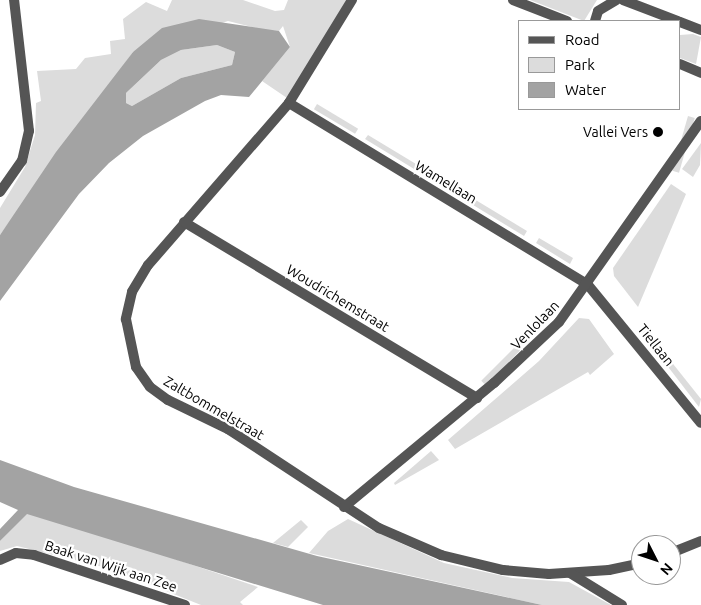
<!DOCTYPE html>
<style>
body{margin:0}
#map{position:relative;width:701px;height:605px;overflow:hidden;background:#fff;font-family:Ubuntu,sans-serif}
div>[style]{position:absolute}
.green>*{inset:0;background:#dcdcdc;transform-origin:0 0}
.water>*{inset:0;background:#a3a3a3}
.street>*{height:10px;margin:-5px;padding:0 5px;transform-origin:5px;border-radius:5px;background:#555}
.dots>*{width:14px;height:14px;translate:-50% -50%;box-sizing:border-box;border:2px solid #fff;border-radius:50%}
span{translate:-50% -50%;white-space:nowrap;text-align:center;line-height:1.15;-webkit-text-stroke:4.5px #fff;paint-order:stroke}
.poi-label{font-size:14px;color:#000}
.right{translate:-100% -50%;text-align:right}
.street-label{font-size:14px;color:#000}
.legend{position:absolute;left:518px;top:20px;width:162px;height:90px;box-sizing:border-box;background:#fff;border:1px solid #999;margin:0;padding:6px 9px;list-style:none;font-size:15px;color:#000}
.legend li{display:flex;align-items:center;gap:10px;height:25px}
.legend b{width:25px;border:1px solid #999}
.north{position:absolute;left:631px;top:535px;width:50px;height:50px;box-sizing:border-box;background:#fff;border:1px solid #999;border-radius:50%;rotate:131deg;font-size:14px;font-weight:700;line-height:20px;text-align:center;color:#000}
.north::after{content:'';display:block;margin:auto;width:18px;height:22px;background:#000;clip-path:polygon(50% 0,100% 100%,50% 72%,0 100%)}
</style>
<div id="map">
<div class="green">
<i style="clip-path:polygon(172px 0,243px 0,275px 11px,284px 10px,288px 0,348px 0,287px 98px,262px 81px,290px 47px,283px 26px,279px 31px,264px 30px,228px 21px,133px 52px,0 235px,0 208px,25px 167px,35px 135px,36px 103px,41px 101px,37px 71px,76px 69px,85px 58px,111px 54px,110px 41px,125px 39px,123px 19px,146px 2px,167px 11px)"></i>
<i style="clip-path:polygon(530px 0,597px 0,584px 21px)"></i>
<i style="clip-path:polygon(693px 34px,701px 37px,696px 64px,680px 58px,680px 35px)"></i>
<i style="clip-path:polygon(217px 45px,235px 52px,232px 65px,181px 78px,132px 106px,126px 103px,126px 93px,161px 60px,181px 50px)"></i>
<i style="left:317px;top:104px;width:48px;height:6px;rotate:31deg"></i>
<i style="left:688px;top:116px;width:7px;height:57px;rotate:16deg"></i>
<i style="clip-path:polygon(368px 135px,527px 231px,524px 236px,365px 139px)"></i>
<i style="clip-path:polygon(701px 143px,700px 165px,693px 177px,682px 169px)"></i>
<i style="clip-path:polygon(671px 184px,686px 194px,638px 307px,614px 276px,613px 268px)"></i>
<i style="clip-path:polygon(539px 238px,573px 258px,570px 264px,536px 243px)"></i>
<i style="clip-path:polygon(579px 318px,589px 319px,614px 354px,590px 375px,588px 372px,455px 449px,448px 440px,539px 361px)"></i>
<i style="clip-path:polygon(646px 330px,701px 399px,699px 407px,642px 333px)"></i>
<i style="left:518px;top:344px;width:6px;height:52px;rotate:45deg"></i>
<i style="clip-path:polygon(431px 451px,439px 460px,395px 485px,394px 483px)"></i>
<i style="clip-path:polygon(27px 513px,50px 517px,258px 587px,240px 602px,243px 605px,201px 605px,111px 569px,17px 546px,0 551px,0 541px)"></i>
<i style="clip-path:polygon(348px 519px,444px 563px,512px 578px,569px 582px,611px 605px,542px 605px,309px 553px,328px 531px)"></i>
<i style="clip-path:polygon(301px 520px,308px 527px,288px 547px,273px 543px)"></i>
</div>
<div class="water">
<i style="clip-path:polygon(evenodd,199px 19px,279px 31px,290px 47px,249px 97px,221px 95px,205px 101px,143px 136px,109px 163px,79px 194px,0 301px,0 235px,56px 152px,133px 52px,162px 28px,199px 19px,217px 45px,235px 52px,232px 65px,181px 78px,132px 106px,126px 103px,126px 93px,161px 60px,181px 50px,217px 45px)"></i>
<i style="clip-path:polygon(0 460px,74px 487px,317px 556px,542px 605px,323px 605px,27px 514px,0 541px,0 529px,18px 510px,0 502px)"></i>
</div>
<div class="street">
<i style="left:352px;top:0;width:121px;rotate:121.5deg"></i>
<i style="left:289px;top:103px;width:215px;rotate:131deg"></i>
<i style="left:148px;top:265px;width:31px;rotate:121deg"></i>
<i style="left:132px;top:292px;width:28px;rotate:103deg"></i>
<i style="left:126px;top:319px;width:49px;rotate:78.2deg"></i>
<i style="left:136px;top:367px;width:24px;rotate:55deg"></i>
<i style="left:150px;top:387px;width:22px;rotate:36deg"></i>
<i style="left:168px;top:400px;width:67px;rotate:25.8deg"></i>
<i style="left:228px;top:429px;width:181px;rotate:33.3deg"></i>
<i style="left:379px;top:528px;width:68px;rotate:23.5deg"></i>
<i style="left:441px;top:555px;width:64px;rotate:13.6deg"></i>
<i style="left:503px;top:570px;width:46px;rotate:5deg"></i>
<i style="left:549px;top:574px;width:60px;rotate:-3.8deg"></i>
<i style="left:609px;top:570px;width:33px;rotate:-12deg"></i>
<i style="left:513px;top:0;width:58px;rotate:21.3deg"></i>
<i style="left:623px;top:0;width:59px;rotate:20.9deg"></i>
<i style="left:595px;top:21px;width:10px;rotate:-73deg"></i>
<i style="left:598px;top:11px;width:21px;rotate:-31deg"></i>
<i style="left:680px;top:22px;width:22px;rotate:21deg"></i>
<i style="left:680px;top:64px;width:23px;rotate:23deg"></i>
<i style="left:289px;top:103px;width:350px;rotate:31.3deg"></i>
<i style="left:588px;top:285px;width:178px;rotate:50.7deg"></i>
<i style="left:0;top:192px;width:38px;rotate:-55deg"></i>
<i style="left:22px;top:161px;width:31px;rotate:-77deg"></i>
<i style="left:29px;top:131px;width:132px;rotate:-96.5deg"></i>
<i style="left:184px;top:222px;width:342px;rotate:31deg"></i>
<i style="left:344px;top:507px;width:195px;rotate:-39.6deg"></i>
<i style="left:494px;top:383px;width:89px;rotate:-43.2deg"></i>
<i style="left:559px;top:322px;width:246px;rotate:-54.8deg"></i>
<i style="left:671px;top:553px;width:32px;rotate:-22deg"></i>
<i style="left:0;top:560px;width:17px;rotate:-24deg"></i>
<i style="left:16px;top:553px;width:18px;rotate:6deg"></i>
<i style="left:34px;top:555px;width:159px;rotate:18.3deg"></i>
<i style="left:570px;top:573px;width:61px;rotate:31.6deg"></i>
</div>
<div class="dots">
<i style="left:658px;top:132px;background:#000"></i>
</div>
<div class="poi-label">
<span class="right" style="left:648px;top:132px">Vallei Vers</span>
</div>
<div class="street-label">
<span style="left:446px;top:182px;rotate:31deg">Wamellaan</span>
<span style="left:338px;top:298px;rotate:31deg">Woudrichemstraat</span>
<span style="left:535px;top:325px;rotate:-46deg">Venlolaan</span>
<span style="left:656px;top:345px;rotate:51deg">Tiellaan</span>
<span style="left:214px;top:408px;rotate:30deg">Zaltbommelstraat</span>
<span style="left:111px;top:566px;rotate:18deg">Baak van Wijk aan Zee</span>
</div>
<ul class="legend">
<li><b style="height:6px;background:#555"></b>Road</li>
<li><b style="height:14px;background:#dcdcdc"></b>Park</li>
<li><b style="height:14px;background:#a3a3a3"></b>Water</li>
</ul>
<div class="north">N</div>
</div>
